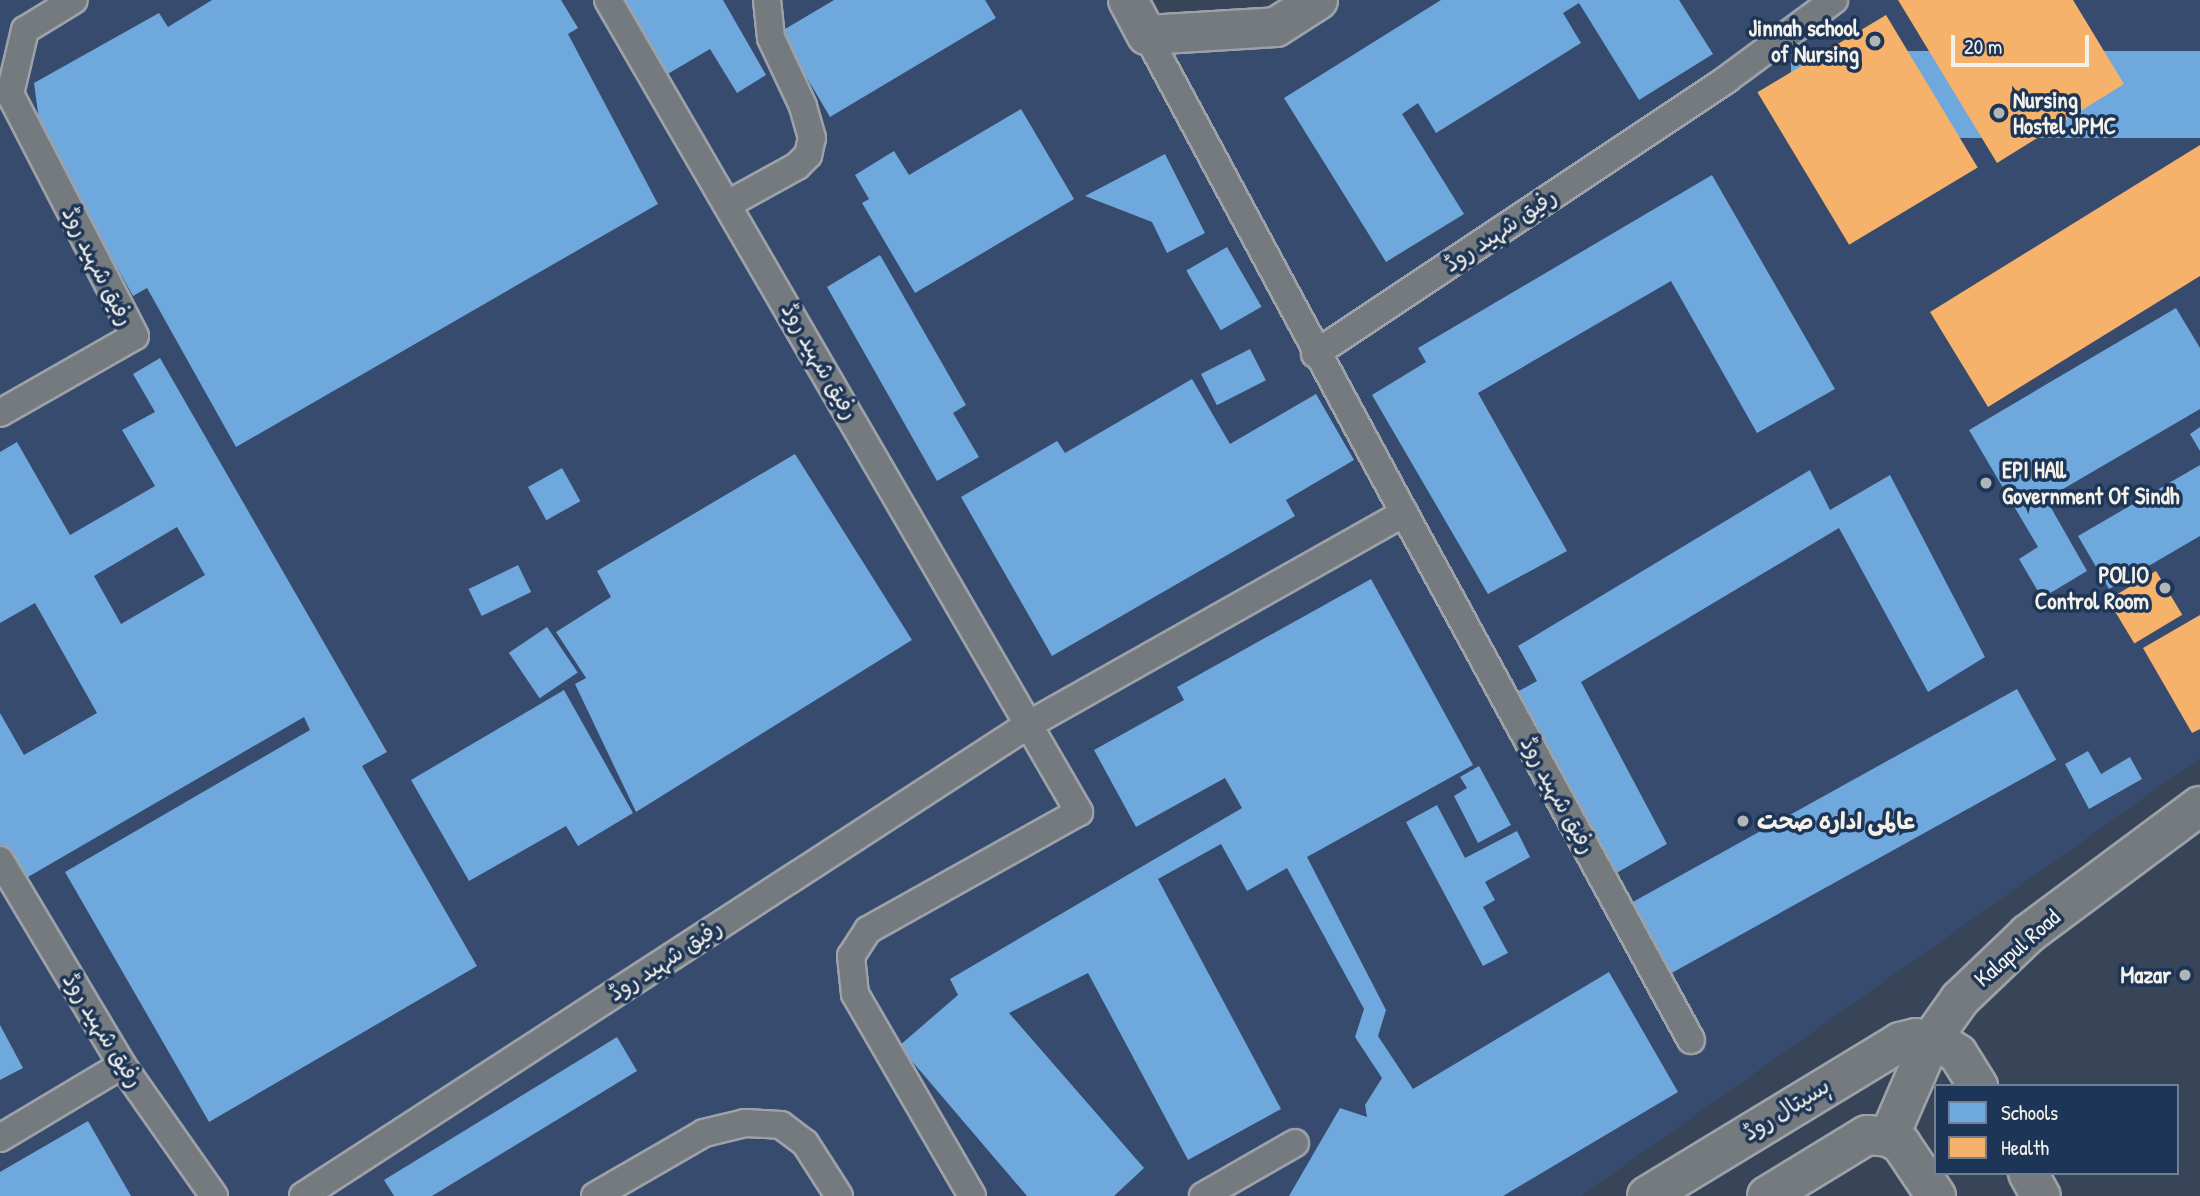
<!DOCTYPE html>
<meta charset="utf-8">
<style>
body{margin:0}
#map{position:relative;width:2200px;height:1196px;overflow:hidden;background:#384558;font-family:"Patrick Hand","Playpen Sans Arabic",sans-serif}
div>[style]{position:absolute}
.built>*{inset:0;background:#364b6d}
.schools>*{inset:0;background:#6fa8dc;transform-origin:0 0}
.health>*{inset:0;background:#f6b26b;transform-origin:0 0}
.roads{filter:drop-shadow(2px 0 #9da2a9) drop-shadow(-2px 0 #9da2a9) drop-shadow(0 2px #9da2a9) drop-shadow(0 -2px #9da2a9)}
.service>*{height:26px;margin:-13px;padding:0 13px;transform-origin:13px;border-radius:13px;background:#757a7f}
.minor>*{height:38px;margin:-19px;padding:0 19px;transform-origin:19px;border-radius:19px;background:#757a7f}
.tertiary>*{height:38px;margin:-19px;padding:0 19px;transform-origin:19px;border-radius:19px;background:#757a7f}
.secondary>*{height:38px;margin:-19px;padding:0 19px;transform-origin:19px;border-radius:19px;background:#757a7f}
.dots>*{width:19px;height:19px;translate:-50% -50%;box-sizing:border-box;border:4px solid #1d3557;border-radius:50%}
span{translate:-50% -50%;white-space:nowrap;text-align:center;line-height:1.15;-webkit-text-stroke:7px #1d3557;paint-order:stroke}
.poi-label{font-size:23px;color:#f4f1e8;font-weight:700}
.right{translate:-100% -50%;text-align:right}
.left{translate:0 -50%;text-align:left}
.street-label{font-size:23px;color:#f4f1e8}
.legend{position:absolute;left:1934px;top:1084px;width:245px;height:91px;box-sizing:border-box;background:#1d3557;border:2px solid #738091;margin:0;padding:9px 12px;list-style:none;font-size:21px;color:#f4f1e8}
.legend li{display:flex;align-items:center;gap:14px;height:35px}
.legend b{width:35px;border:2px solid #738091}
.scale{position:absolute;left:1951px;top:35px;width:138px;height:32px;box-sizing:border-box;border:4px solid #f4f1e8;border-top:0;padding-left:9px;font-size:21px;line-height:24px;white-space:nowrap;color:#f4f1e8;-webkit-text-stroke:5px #1d3557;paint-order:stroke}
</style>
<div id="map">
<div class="built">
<i style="clip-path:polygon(0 0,1128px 0,1148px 35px,1320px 0,2200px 0,2200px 758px,1581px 1196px,0 1196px)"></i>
</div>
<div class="schools">
<i style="clip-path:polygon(212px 0,561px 0,578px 28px,568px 34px,658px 204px,236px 447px,147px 288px,133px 296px,40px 128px,34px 83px,159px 13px,168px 27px)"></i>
<i style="clip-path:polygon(622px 0,723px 0,766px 75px,737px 93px,710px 49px,666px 75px)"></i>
<i style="clip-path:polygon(834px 0,985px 0,996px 18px,830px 117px,780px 32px)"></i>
<i style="clip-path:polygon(1441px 0,1679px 0,1713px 54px,1639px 100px,1579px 3px,1563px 13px,1581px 43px,1436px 133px,1418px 103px,1402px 114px,1464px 214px,1386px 262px,1284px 98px)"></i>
<i style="left:2200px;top:51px;width:87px;height:409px;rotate:90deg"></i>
<i style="clip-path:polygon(1021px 109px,1074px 199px,915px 293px,862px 203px,869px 199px,855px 175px,894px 151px,909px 175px)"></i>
<i style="clip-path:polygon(1165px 154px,1205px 233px,1167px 253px,1152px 222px,1085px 196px)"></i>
<i style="clip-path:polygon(1712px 175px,1835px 389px,1757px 433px,1671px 281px,1478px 393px,1567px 551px,1488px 594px,1372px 395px,1426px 362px,1418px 348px)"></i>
<i style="left:1227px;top:247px;width:69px;height:47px;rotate:60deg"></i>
<i style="clip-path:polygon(880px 255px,966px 405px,953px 413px,979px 457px,937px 481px,827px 287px)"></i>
<i style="clip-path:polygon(2176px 308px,2200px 348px,2200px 409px,2046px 499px,2087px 571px,2042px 598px,2019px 559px,2038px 547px,1969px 430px)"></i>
<i style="left:1250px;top:349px;width:35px;height:55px;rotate:63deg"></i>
<i style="clip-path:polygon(evenodd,160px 358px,387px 752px,362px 766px,477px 966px,209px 1122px,65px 872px,310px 730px,304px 717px,21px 881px,0 844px,0 713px,24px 755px,97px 713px,35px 603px,0 623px,0 452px,17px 442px,70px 535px,155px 486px,122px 430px,155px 412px,133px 374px,160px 358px,177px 527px,205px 575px,121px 624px,94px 576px,177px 527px)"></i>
<i style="clip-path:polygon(1192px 379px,1230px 444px,1316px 394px,1354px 460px,1286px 500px,1295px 516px,1052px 656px,961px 497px,1057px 441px,1065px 453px)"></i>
<i style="clip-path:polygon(2200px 427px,2200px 451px,2190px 434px)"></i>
<i style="clip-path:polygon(795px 454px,912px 640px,636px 812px,575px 684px,586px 678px,556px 632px,611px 597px,597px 571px)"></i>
<i style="clip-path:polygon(2200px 465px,2200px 536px,2109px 589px,2078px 536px)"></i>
<i style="left:562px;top:468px;width:38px;height:39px;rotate:61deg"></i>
<i style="clip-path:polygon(1810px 470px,1830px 510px,1890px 475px,1985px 657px,1928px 692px,1839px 528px,1581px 682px,1667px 844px,1613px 875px,1517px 692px,1537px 681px,1518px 646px)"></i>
<i style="left:518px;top:565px;width:30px;height:55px;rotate:64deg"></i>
<i style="clip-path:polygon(1371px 579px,1473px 765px,1307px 857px,1386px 1010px,1378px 1036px,1413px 1089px,1609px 972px,1678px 1092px,1503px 1196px,1289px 1196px,1340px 1108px,1367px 1117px,1365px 1105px,1382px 1078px,1355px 1037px,1364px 1009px,1287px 868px,1247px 891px,1221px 844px,1158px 879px,1281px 1109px,1188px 1160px,1088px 973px,1009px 1013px,1144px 1168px,1114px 1196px,1027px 1196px,899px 1046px,958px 995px,950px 979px,1242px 808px,1225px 778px,1136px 827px,1094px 750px,1184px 700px,1177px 687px)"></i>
<i style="left:547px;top:627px;width:55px;height:46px;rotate:56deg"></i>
<i style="left:2017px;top:689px;width:81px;height:465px;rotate:61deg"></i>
<i style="clip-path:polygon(564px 690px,633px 813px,578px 846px,566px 826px,469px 881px,411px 780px)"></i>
<i style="clip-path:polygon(2088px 751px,2101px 774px,2130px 757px,2142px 779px,2089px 809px,2065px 764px)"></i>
<i style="clip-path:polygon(1479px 766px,1511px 825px,1478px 843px,1454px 796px,1467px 788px,1460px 777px)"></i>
<i style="clip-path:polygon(1437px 805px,1465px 858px,1517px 831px,1530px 857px,1485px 882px,1495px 900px,1483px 907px,1508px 953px,1483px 966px,1406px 822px)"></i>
<i style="clip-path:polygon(0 1025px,23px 1068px,0 1080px)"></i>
<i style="clip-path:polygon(617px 1037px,637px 1071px,432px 1196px,394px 1196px,384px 1180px)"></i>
<i style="clip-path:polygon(88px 1121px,131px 1196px,0 1196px,0 1172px)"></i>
</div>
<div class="health">
<i style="clip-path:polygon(1898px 0,2073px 0,2124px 84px,1997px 163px)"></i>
<i style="left:1886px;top:15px;width:178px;height:150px;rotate:59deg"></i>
<i style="clip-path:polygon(2200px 145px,2200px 276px,1988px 407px,1930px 312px)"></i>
<i style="left:2156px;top:571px;width:51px;height:56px;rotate:59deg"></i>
<i style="clip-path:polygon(2200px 615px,2200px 729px,2192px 733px,2143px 648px)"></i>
</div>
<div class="roads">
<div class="service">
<i style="left:608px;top:0;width:939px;rotate:59.88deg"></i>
<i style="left:1079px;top:812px;width:242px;rotate:150.8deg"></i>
<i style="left:868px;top:930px;width:31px;rotate:123deg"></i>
<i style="left:851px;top:956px;width:38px;rotate:84deg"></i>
<i style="left:855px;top:994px;width:233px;rotate:59.9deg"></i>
<i style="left:730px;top:203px;width:77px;rotate:-28.9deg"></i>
<i style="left:797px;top:166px;width:16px;rotate:-45deg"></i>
<i style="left:808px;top:155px;width:17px;rotate:-77deg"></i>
<i style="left:812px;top:138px;width:33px;rotate:-106deg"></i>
<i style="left:803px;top:106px;width:75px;rotate:-115.2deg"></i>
<i style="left:771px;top:38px;width:38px;rotate:-96deg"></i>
<i style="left:1315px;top:354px;width:495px;rotate:-33.7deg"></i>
<i style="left:1727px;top:79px;width:133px;rotate:-36.4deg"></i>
<i style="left:0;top:413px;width:155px;rotate:-29.7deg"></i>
<i style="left:135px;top:336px;width:272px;rotate:-117.3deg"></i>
<i style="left:10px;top:94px;width:66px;rotate:-76.8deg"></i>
<i style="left:25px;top:30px;width:57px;rotate:-31.5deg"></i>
<i style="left:1404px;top:513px;width:600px;rotate:61.43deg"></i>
<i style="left:0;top:860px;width:239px;rotate:59.2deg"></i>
<i style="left:122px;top:1065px;width:160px;rotate:54.9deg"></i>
<i style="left:0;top:1138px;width:142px;rotate:-30.9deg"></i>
<i style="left:303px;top:1196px;width:865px;rotate:-33.01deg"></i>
<i style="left:1028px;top:725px;width:432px;rotate:-29.4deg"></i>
<i style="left:1404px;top:513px;width:543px;rotate:-118.27deg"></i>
<i style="left:595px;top:1196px;width:126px;rotate:-30deg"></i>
<i style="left:704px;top:1133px;width:42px;rotate:-13.7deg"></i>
<i style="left:745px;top:1123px;width:36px;rotate:3deg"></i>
<i style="left:781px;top:1125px;width:30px;rotate:37deg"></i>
<i style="left:805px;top:1143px;width:63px;rotate:57.3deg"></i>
<i style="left:1203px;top:1196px;width:106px;rotate:-29.9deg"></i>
</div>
<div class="minor">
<i style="left:1128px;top:0;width:40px;rotate:62deg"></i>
<i style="left:1147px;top:35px;width:129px;rotate:-3.5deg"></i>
<i style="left:1276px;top:27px;width:50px;rotate:-32.7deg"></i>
</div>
<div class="tertiary">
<i style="left:1889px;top:1137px;width:106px;rotate:-66.6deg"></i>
<i style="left:1931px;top:1040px;width:50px;rotate:-54.7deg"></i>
<i style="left:1960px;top:999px;width:94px;rotate:-43.7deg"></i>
<i style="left:2028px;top:934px;width:214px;rotate:-36.7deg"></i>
</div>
<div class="secondary">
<i style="left:2028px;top:1173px;width:26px;rotate:61deg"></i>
<i style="left:1647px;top:1196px;width:296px;rotate:-31.3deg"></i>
<i style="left:1900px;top:1042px;width:16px;rotate:-14deg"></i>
<i style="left:1916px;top:1038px;width:28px;rotate:13deg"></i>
<i style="left:1943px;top:1044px;width:18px;rotate:34deg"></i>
<i style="left:1958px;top:1054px;width:38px;rotate:58deg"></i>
<i style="left:1767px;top:1196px;width:117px;rotate:-31.4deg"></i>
<i style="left:1867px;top:1135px;width:22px;rotate:5deg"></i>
<i style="left:1889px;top:1137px;width:14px;rotate:30deg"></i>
<i style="left:1901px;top:1144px;width:63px;rotate:56.1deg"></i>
</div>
</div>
<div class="dots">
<i style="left:1875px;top:41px;background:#b2b5b6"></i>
<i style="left:1999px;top:113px;background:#b2b5b6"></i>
<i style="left:1986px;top:483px;background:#b2b5b6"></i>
<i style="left:2165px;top:588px;background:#b2b5b6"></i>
<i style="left:1743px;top:821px;background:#b2b5b6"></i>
<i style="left:2185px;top:975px;background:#b2b5b6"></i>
</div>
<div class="poi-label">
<span class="right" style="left:1859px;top:41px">Jinnah school<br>of Nursing</span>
<span class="left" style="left:2013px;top:113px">Nursing<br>Hostel JPMC</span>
<span class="left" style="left:2002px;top:483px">EPI HAll<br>Government Of Sindh</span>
<span class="right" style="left:2149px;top:588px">POLIO<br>Control Room</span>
<span class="left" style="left:1757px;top:821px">عالمی ادارہ صحت</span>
<span class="right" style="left:2171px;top:975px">Mazar</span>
</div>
<div class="street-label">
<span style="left:1500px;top:230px;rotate:-34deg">رفیق شہید روڈ</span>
<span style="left:98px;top:266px;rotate:63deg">رفیق شہید روڈ</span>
<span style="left:820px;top:361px;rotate:60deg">رفیق شہید روڈ</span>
<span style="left:1558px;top:795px;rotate:61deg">رفیق شہید روڈ</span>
<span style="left:2017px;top:948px;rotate:-41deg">Kalapul Road</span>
<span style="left:665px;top:960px;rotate:-33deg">رفیق شہید روڈ</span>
<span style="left:103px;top:1030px;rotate:58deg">رفیق شہید روڈ</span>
<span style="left:1786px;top:1109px;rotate:-32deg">ہسپتال روڈ</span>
</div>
<ul class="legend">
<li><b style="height:19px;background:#6fa8dc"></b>Schools</li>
<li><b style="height:19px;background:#f6b26b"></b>Health</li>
</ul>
<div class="scale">20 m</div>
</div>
